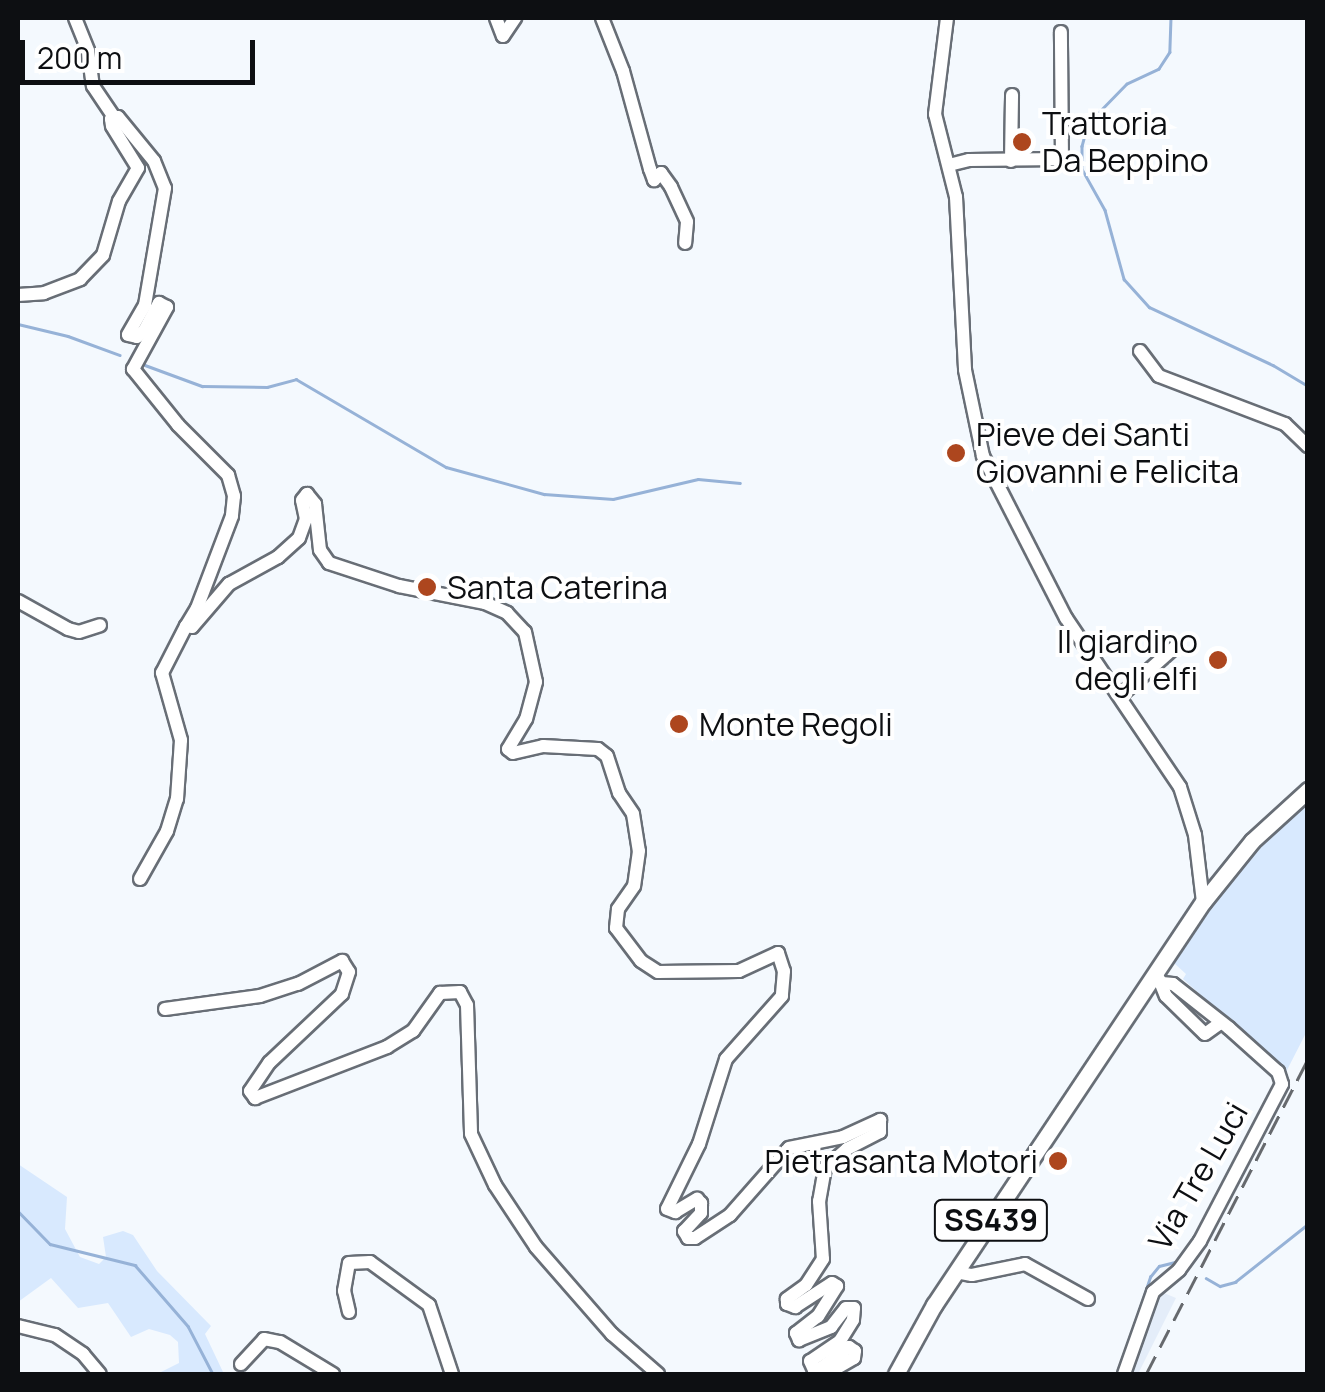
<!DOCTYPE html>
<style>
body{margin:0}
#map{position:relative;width:1325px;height:1392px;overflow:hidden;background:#f4f9fe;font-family:Manrope,sans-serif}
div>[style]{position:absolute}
.built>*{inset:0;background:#e4edf9}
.green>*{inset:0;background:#d8e9fe}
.stream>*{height:2.5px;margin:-1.25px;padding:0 1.25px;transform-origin:1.25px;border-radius:1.25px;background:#96b2d7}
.roads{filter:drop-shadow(2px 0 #686e76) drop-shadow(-2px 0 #686e76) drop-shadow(0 2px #686e76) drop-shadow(0 -2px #686e76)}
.minor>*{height:12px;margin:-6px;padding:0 6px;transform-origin:6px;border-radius:6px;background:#fff}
.major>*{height:15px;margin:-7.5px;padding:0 7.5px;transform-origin:7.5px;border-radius:7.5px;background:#fff}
.rail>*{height:2.5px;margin-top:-1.25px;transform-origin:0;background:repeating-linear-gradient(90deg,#66696d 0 20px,transparent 0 30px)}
.dots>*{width:28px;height:28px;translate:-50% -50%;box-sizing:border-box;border:5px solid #fff;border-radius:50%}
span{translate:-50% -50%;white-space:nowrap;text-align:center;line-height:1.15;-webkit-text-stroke:8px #fff;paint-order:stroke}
.shield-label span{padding:2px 8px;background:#fff;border:2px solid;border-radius:8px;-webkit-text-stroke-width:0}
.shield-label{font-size:30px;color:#0d0f12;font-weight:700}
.poi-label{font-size:32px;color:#0d0f12}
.left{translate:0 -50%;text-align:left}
.right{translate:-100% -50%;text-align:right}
.street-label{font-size:32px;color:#0d0f12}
.frame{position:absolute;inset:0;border:20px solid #0d0f12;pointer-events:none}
.scale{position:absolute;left:20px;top:40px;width:235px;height:45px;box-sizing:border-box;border:5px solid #0d0f12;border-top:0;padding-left:12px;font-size:30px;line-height:35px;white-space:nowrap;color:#0d0f12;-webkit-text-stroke:8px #fff;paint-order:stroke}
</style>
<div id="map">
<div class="built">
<i style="clip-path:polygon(1159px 1291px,1176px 1298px,1138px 1374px,1128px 1374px)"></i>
</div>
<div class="green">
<i style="clip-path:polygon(1307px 800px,1307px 1031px,1286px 1072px,1183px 979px,1186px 974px,1174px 963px,1201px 916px,1234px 875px)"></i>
<i style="clip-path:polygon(18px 1164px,67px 1197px,65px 1229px,80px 1257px,99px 1264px,106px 1257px,103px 1237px,123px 1231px,133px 1235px,157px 1271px,211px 1326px,205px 1334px,223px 1372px,157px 1374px,179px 1363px,178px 1342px,170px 1335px,149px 1329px,131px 1337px,108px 1303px,78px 1308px,51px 1278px,18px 1302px)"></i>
</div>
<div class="stream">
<i style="left:1171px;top:18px;width:34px;rotate:92deg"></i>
<i style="left:1170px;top:52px;width:20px;rotate:123deg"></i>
<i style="left:1159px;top:69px;width:35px;rotate:155deg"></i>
<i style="left:1127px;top:84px;width:56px;rotate:134.3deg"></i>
<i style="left:1088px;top:124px;width:23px;rotate:105deg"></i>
<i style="left:1082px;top:146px;width:23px;rotate:90deg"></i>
<i style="left:1082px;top:169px;width:47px;rotate:60.7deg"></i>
<i style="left:1105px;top:210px;width:72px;rotate:74.6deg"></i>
<i style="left:1124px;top:279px;width:38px;rotate:48deg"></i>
<i style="left:1149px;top:307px;width:137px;rotate:25.1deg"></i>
<i style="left:1273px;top:365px;width:41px;rotate:31deg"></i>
<i style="left:18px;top:324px;width:51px;rotate:13.5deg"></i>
<i style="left:68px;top:336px;width:55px;rotate:20.1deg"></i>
<i style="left:145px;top:365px;width:61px;rotate:20.2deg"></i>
<i style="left:202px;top:386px;width:65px;rotate:0.9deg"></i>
<i style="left:267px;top:387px;width:30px;rotate:-15deg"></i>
<i style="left:296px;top:379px;width:174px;rotate:30.4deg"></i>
<i style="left:446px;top:467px;width:102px;rotate:15.4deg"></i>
<i style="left:544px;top:494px;width:69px;rotate:4.1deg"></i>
<i style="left:613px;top:499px;width:87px;rotate:-13.2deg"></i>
<i style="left:698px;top:479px;width:42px;rotate:5.4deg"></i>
<i style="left:18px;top:1211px;width:46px;rotate:45.9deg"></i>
<i style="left:50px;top:1244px;width:88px;rotate:13.9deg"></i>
<i style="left:135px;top:1265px;width:81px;rotate:49deg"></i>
<i style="left:188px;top:1326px;width:54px;rotate:62.5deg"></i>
<i style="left:1206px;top:1278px;width:16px;rotate:30deg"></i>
<i style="left:1220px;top:1286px;width:16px;rotate:-15deg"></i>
<i style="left:1235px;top:1282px;width:93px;rotate:-38.5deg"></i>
<i style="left:1128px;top:1344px;width:71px;rotate:-71.8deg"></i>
<i style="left:1150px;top:1277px;width:14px;rotate:-51deg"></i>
<i style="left:1159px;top:1266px;width:16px;rotate:-14deg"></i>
</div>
<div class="roads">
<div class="minor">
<i style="left:75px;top:18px;width:35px;rotate:68deg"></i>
<i style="left:88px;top:51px;width:35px;rotate:82deg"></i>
<i style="left:93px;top:86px;width:36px;rotate:56deg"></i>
<i style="left:496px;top:18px;width:19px;rotate:69deg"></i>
<i style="left:503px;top:36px;width:22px;rotate:-56deg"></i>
<i style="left:602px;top:18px;width:57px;rotate:68.4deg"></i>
<i style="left:623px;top:71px;width:102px;rotate:74.6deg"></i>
<i style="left:650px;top:169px;width:12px;rotate:70deg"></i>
<i style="left:654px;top:180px;width:10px;rotate:-45deg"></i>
<i style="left:661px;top:173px;width:17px;rotate:54deg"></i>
<i style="left:671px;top:187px;width:38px;rotate:65deg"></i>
<i style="left:687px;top:222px;width:21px;rotate:95deg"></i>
<i style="left:947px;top:18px;width:97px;rotate:97.1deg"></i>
<i style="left:935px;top:114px;width:86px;rotate:75.8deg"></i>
<i style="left:956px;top:197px;width:173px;rotate:87deg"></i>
<i style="left:965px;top:370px;width:88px;rotate:78.2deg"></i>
<i style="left:983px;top:456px;width:182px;rotate:62.9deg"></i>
<i style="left:1066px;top:618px;width:204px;rotate:56deg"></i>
<i style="left:1180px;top:787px;width:50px;rotate:72.6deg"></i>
<i style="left:1195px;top:835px;width:67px;rotate:83.2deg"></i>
<i style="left:1011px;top:161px;width:66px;rotate:-89.1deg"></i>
<i style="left:949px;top:165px;width:21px;rotate:-14deg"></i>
<i style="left:969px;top:160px;width:93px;rotate:-0.6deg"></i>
<i style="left:1062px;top:159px;width:127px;rotate:-90.5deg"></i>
<i style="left:18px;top:295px;width:26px;rotate:-4deg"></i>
<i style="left:44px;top:293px;width:39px;rotate:-21deg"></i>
<i style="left:80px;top:279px;width:33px;rotate:-46deg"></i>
<i style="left:103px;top:255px;width:56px;rotate:-73.5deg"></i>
<i style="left:119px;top:201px;width:38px;rotate:-60deg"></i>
<i style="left:138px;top:168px;width:49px;rotate:-121.8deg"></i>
<i style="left:112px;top:126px;width:7px;rotate:-98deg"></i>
<i style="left:111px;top:119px;width:7px;rotate:-16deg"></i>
<i style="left:118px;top:117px;width:57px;rotate:50.7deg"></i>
<i style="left:154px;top:161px;width:29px;rotate:68deg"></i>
<i style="left:165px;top:188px;width:119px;rotate:99.7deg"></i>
<i style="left:145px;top:305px;width:34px;rotate:120deg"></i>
<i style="left:128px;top:335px;width:9px;rotate:13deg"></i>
<i style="left:137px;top:337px;width:9px;rotate:-41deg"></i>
<i style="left:144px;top:331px;width:32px;rotate:-62deg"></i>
<i style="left:159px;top:303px;width:9px;rotate:27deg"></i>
<i style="left:167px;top:307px;width:71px;rotate:118.7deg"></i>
<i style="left:133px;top:369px;width:72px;rotate:51.2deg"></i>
<i style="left:178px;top:425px;width:71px;rotate:45deg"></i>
<i style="left:228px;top:475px;width:22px;rotate:74deg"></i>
<i style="left:234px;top:496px;width:20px;rotate:96deg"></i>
<i style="left:232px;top:516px;width:98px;rotate:110.8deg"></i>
<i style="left:197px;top:608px;width:21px;rotate:121deg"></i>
<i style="left:186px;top:626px;width:6px;rotate:9deg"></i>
<i style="left:192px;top:627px;width:57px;rotate:-49.3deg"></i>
<i style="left:229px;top:584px;width:56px;rotate:-28.9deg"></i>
<i style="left:278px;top:557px;width:28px;rotate:-42deg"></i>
<i style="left:299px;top:538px;width:20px;rotate:-70deg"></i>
<i style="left:306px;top:519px;width:19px;rotate:-102deg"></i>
<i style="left:302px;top:500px;width:8px;rotate:-50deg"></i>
<i style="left:307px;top:494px;width:13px;rotate:51deg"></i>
<i style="left:315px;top:504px;width:46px;rotate:83.8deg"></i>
<i style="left:320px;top:550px;width:16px;rotate:55deg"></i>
<i style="left:329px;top:563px;width:74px;rotate:18.2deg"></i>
<i style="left:399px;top:586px;width:88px;rotate:11.2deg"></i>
<i style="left:485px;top:603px;width:24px;rotate:24deg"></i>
<i style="left:507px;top:613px;width:26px;rotate:47deg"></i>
<i style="left:525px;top:632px;width:51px;rotate:77.6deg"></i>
<i style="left:536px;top:682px;width:38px;rotate:105deg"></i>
<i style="left:526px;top:719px;width:35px;rotate:121deg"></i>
<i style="left:508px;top:749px;width:6px;rotate:39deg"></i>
<i style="left:513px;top:753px;width:31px;rotate:-13deg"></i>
<i style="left:543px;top:746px;width:55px;rotate:3.1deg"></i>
<i style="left:598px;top:749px;width:11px;rotate:38deg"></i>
<i style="left:607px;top:756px;width:39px;rotate:72deg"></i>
<i style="left:619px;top:793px;width:25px;rotate:56deg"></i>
<i style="left:633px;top:814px;width:37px;rotate:81deg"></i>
<i style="left:639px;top:851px;width:35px;rotate:98deg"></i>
<i style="left:634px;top:886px;width:28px;rotate:125deg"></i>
<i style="left:618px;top:909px;width:19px;rotate:96deg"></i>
<i style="left:616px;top:928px;width:41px;rotate:52.9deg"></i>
<i style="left:641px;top:961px;width:20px;rotate:33deg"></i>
<i style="left:658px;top:972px;width:81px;rotate:-0.7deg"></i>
<i style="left:739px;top:971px;width:43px;rotate:-24.8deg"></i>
<i style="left:778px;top:953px;width:19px;rotate:72deg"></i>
<i style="left:784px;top:971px;width:25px;rotate:95deg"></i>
<i style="left:782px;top:996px;width:84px;rotate:131.6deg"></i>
<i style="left:726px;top:1059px;width:89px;rotate:107.6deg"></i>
<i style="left:699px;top:1144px;width:72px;rotate:116.2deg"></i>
<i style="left:667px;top:1209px;width:9px;rotate:21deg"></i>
<i style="left:675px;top:1212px;width:26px;rotate:-31deg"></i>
<i style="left:697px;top:1199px;width:6px;rotate:45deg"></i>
<i style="left:701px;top:1203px;width:10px;rotate:90deg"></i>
<i style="left:701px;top:1213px;width:25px;rotate:133deg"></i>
<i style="left:684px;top:1231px;width:8px;rotate:60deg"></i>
<i style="left:688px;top:1238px;width:7px"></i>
<i style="left:695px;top:1238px;width:42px;rotate:-33.3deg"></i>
<i style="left:730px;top:1215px;width:89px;rotate:-48.6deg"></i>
<i style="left:789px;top:1148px;width:55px;rotate:-11.5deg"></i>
<i style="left:843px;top:1137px;width:41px;rotate:-24.7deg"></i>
<i style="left:880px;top:1120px;width:12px;rotate:90deg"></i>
<i style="left:880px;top:1132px;width:37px;rotate:153deg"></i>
<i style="left:847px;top:1149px;width:29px;rotate:139deg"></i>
<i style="left:825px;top:1168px;width:34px;rotate:100deg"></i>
<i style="left:819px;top:1201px;width:58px;rotate:86.1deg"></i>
<i style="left:823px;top:1259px;width:31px;rotate:123deg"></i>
<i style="left:806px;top:1285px;width:24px;rotate:144deg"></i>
<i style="left:787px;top:1299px;width:5px;rotate:90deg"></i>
<i style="left:787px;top:1304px;width:9px;rotate:21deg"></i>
<i style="left:795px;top:1307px;width:44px;rotate:-33deg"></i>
<i style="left:832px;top:1283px;width:6px;rotate:31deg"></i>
<i style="left:837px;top:1286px;width:36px;rotate:122deg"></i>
<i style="left:818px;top:1316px;width:28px;rotate:142deg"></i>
<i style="left:796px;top:1333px;width:8px;rotate:67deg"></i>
<i style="left:799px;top:1340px;width:35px;rotate:-22deg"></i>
<i style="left:831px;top:1327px;width:24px;rotate:-52deg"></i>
<i style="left:846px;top:1308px;width:8px"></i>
<i style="left:854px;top:1308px;width:12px;rotate:95deg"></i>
<i style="left:853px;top:1320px;width:25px;rotate:122deg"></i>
<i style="left:840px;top:1341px;width:36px;rotate:146deg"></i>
<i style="left:810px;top:1361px;width:10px;rotate:66deg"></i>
<i style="left:814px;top:1370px;width:7px;rotate:-16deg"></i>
<i style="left:821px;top:1368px;width:35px;rotate:-37deg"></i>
<i style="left:849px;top:1347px;width:7px;rotate:34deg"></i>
<i style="left:855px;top:1351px;width:7px;rotate:98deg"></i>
<i style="left:854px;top:1358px;width:32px;rotate:150deg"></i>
<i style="left:1140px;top:351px;width:31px;rotate:53deg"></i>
<i style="left:1159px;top:376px;width:135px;rotate:20.9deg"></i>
<i style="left:1285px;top:424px;width:32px;rotate:44deg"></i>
<i style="left:18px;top:601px;width:57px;rotate:29.2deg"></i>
<i style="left:68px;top:629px;width:11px;rotate:15deg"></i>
<i style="left:79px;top:632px;width:22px;rotate:-18deg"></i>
<i style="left:1120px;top:696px;width:74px;rotate:-41.7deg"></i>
<i style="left:140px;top:879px;width:55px;rotate:-60.6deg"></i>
<i style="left:167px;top:831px;width:34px;rotate:-73deg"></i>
<i style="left:177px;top:799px;width:59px;rotate:-86.1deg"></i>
<i style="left:181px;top:740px;width:70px;rotate:-105.8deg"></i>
<i style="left:162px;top:673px;width:53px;rotate:-62.9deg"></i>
<i style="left:1159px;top:979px;width:18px;rotate:68deg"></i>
<i style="left:1166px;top:996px;width:54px;rotate:44.3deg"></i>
<i style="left:1205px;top:1034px;width:19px;rotate:-36deg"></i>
<i style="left:165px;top:1009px;width:96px;rotate:-7.8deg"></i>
<i style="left:260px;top:996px;width:40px;rotate:-18deg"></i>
<i style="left:298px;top:984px;width:50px;rotate:-27.6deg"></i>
<i style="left:342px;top:961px;width:13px;rotate:58deg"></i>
<i style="left:349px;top:972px;width:23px;rotate:108deg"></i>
<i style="left:342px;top:994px;width:100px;rotate:136.6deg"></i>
<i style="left:269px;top:1063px;width:34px;rotate:124deg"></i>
<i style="left:250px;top:1091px;width:9px;rotate:54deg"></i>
<i style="left:255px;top:1098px;width:142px;rotate:-21.1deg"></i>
<i style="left:387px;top:1047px;width:31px;rotate:-32deg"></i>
<i style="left:413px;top:1031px;width:47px;rotate:-54.6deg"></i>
<i style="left:440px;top:993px;width:20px;rotate:-3deg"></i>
<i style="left:460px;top:992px;width:15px;rotate:62deg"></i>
<i style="left:467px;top:1005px;width:129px;rotate:88.2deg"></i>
<i style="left:471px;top:1134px;width:56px;rotate:64.8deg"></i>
<i style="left:495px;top:1185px;width:74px;rotate:56.5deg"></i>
<i style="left:536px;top:1247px;width:116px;rotate:48.9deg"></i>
<i style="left:612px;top:1334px;width:61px;rotate:41deg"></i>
<i style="left:956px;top:1272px;width:16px;rotate:11deg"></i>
<i style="left:972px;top:1275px;width:54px;rotate:-11.7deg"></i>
<i style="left:1025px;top:1264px;width:72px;rotate:29.1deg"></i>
<i style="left:349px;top:1312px;width:22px;rotate:-103deg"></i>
<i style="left:344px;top:1291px;width:28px;rotate:-80deg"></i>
<i style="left:349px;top:1263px;width:21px;rotate:-3deg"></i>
<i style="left:370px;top:1262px;width:73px;rotate:36.1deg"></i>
<i style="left:429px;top:1305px;width:73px;rotate:71.6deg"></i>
<i style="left:18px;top:1326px;width:38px;rotate:14deg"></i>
<i style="left:55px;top:1335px;width:34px;rotate:34deg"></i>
<i style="left:83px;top:1354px;width:26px;rotate:50deg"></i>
<i style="left:241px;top:1364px;width:34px;rotate:-47deg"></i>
<i style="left:264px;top:1339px;width:16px;rotate:11deg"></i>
<i style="left:280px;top:1342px;width:62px;rotate:31.1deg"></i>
<i style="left:1124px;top:1374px;width:87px;rotate:-70.5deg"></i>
<i style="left:1153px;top:1292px;width:34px;rotate:-40deg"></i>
<i style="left:1179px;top:1270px;width:36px;rotate:-54deg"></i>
<i style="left:1200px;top:1241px;width:177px;rotate:-62.4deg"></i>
<i style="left:1282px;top:1084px;width:13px;rotate:-108deg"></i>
<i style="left:1278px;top:1072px;width:66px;rotate:-138.1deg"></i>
<i style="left:1229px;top:1028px;width:71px;rotate:-141.8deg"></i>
<i style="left:1173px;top:984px;width:11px;rotate:-175deg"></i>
</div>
<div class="major">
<i style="left:896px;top:1374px;width:79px;rotate:-61.2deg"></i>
<i style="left:934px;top:1305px;width:485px;rotate:-56.3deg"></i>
<i style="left:1203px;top:902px;width:78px;rotate:-51.2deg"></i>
<i style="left:1252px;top:841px;width:76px;rotate:-42.3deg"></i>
</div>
</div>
<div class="rail">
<i style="left:1146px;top:1374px;width:354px;rotate:-62.8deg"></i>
</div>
<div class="dots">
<i style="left:1022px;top:142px;background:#ad461e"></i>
<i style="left:956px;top:453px;background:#ad461e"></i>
<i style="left:427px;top:587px;background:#ad461e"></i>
<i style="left:1218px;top:660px;background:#ad461e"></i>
<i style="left:679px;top:724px;background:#ad461e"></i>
<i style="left:1058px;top:1161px;background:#ad461e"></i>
</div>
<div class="shield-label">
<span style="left:991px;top:1220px">SS439</span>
</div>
<div class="poi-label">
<span class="left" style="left:1042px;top:142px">Trattoria<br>Da Beppino</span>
<span class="left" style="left:976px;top:453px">Pieve dei Santi<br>Giovanni e Felicita</span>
<span class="left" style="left:447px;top:587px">Santa Caterina</span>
<span class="right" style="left:1198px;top:660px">Il giardino<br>degli elfi</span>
<span class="left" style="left:699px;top:724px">Monte Regoli</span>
<span class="right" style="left:1038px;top:1161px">Pietrasanta Motori</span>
</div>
<div class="street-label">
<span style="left:1198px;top:1176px;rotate:-60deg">Via Tre Luci</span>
</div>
<div class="frame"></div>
<div class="scale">200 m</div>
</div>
